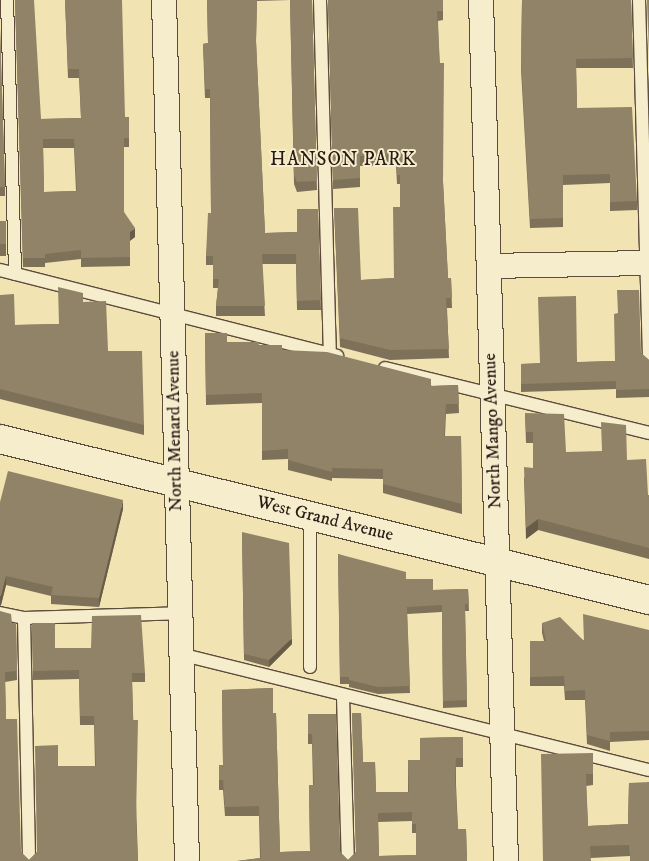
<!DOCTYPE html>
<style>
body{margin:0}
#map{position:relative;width:649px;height:861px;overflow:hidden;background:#f1e3b2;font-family:"IM FELL DW Pica",serif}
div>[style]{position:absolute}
.roads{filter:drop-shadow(1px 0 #5b4c3c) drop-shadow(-1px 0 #5b4c3c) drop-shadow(0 1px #5b4c3c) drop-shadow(0 -1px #5b4c3c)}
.service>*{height:12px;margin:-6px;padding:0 6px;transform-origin:6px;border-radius:6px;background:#f6edcd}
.minor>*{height:24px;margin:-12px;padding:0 12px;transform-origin:12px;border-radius:12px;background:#f6edcd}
.secondary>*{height:28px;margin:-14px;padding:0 14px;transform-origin:14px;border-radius:14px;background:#f6edcd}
.wall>*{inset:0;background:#7d7159;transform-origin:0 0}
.shaded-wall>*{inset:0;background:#665c48}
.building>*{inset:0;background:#918367;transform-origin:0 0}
span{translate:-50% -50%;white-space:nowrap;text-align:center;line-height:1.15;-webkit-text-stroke:4px #f6edcd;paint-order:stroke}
.street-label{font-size:18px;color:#291a15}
.neighbourhood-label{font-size:19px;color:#291a15;letter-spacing:1px}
</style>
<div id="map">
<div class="roads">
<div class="service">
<i style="left:7px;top:0;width:274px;rotate:88.3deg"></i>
<i style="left:320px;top:0;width:354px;rotate:88.4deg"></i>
<i style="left:639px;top:0;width:361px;rotate:88.4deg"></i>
<i style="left:0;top:270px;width:348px;rotate:14.3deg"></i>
<i style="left:385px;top:368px;width:272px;rotate:13.8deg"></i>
<i style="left:310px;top:516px;width:151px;rotate:90deg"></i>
<i style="left:0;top:613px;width:25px;rotate:12deg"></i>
<i style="left:24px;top:618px;width:155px;rotate:-1.8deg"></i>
<i style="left:24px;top:618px;width:243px;rotate:88.8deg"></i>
<i style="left:180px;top:654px;width:483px;rotate:13.9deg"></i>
<i style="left:343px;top:697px;width:164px;rotate:88.3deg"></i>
</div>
<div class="minor">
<i style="left:164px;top:0;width:861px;rotate:88.47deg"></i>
<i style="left:481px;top:0;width:861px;rotate:88.34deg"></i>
<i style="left:489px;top:266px;width:160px;rotate:-1.1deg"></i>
</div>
<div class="secondary">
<i style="left:0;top:439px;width:669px;rotate:13.93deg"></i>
</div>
</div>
<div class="wall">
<i style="clip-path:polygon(evenodd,15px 0,41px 119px,81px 118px,79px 78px,68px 78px,65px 0,125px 117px,129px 138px,129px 147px,124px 147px,124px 212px,135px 237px,130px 240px,130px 266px,81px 267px,81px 259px,45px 263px,45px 267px,23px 267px,15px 0,43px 148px,74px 148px,76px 191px,44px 192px,43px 148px)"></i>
<i style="clip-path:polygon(207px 0,312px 0,317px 190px,297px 192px,294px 184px,290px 0,257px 1px,256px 42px,265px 233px,297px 232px,318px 209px,321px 310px,297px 310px,296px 264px,262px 264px,265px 316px,216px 316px,216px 306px,218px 288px,213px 288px,213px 265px,206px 265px,206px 256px,211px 213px,210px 98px,205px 98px,204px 73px,203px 44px,208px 43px)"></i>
<i style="clip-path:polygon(328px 0,443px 0,443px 20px,438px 21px,443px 182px,448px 278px,451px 278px,452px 308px,447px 308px,449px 358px,390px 360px,340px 347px,334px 208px,361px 280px,394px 278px,400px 207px,400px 184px,397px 184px,396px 166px,394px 165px,360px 166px,360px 187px,333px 189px)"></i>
<i style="clip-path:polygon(522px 0,631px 0,633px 68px,576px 68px,577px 108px,637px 201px,637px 210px,610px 211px,610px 183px,563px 185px,563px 227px,530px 228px,521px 70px)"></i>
<i style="clip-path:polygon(0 30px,5px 187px,5px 196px,0 196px)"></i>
<i style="left:0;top:221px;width:6px;height:35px"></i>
<i style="clip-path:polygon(0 295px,15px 325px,59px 324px,83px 302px,144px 425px,144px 435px,0 399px)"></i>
<i style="clip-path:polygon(205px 333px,227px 342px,259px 345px,282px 350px,431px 386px,458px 385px,459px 413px,446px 414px,445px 436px,461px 436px,462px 514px,383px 493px,383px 479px,332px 478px,332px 481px,288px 470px,288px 459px,262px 460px,262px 403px,206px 405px)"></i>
<i style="clip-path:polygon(641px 353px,649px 360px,649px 397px,616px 398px,616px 389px,521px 392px,521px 364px,615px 361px)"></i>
<i style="clip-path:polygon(525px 413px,566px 452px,627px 460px,648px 495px,649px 495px,649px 559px,538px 530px,526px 539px,524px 478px,533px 468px,533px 443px,526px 443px)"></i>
<i style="clip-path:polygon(0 502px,123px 509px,99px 607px,51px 604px,51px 596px,6px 585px,1px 605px,0 606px)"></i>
<i style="clip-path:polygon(242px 532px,292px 644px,269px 667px,244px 660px)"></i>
<i style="clip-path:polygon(338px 554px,406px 579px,433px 590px,468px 589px,469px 611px,465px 611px,467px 707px,443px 708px,442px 612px,407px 614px,410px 693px,378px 694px,349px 687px,349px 684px,340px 684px)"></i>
<i style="clip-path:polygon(0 611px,12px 623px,16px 623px,17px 680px,5px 682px,6px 719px,21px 852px,29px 860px,37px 852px,58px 766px,95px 766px,94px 725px,80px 725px,79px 679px,33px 680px,32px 623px,55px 648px,145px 673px,145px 682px,132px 682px,138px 861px,0 861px)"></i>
<i style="clip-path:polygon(542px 623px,583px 640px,649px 630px,649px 740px,610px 742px,610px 751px,587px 744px,585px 700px,565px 700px,564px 686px,530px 686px,530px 641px,544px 641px,542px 633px)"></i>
<i style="clip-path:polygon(evenodd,273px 688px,273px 713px,276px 713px,280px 852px,310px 851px,309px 785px,313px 785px,312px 744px,308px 744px,308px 714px,336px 714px,340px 852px,348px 860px,356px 852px,352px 713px,361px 713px,363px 762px,375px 762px,376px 792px,408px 792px,408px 760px,420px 760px,420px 738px,463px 737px,463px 767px,456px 767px,456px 784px,458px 829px,466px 829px,467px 861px,237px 861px,260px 858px,259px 816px,225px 816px,223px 790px,219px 790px,219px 765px,223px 765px,222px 690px,273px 688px,412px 821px,412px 833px,416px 833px,416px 855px,379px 856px,378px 822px,412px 821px)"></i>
<i style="clip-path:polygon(593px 753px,593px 785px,586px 786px,588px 826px,628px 824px,629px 783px,630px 856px,591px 858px,543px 861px)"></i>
</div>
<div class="shaded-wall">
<i style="clip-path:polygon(135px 228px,135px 237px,130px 241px,130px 232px)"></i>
<i style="clip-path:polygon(123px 500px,123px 509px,99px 607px,99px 598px)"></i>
<i style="clip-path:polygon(538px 519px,538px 530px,526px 539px,526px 528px)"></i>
<i style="clip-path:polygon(6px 576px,6px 585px,1px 605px,0 606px,0 596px)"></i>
<i style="clip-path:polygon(292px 638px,292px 644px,269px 667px,269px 660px)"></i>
</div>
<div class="building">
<i style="clip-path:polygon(evenodd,15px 0,34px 0,41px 119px,81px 118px,79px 69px,68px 69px,65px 0,122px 0,125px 117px,129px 117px,129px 138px,124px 138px,124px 212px,135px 228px,130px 232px,130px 257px,81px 258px,81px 250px,45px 254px,45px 258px,23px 258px,15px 0,43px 139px,74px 139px,77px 191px,44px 192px,43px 139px)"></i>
<i style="clip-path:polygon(207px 0,257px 0,256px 40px,265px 233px,297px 232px,297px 209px,318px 209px,321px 300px,297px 301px,296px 254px,262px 254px,265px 306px,216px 306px,219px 279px,213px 279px,213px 256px,206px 256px,208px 213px,211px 213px,210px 89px,205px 89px,204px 63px,203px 44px,208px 43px)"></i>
<i style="clip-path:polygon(290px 0,312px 0,317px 181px,297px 182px,294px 175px)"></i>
<i style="clip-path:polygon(328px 0,443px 0,443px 11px,437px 11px,440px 63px,444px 63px,443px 181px,448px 278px,451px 278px,452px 298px,446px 298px,449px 349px,390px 350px,340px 338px,334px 208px,358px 208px,361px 280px,394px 278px,393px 207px,400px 207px,400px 175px,397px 175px,396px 156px,394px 155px,360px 156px,360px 178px,333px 180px)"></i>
<i style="clip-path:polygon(522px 0,631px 0,633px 58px,576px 59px,577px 108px,632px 107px,637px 201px,610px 202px,610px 174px,563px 175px,563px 218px,530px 219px,521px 61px)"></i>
<i style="clip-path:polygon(647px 0,649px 0,649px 51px)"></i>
<i style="clip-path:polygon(0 30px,5px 187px,0 187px)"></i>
<i style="left:0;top:221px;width:6px;height:23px"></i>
<i style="clip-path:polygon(58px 287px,83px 293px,83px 302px,106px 301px,108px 351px,142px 351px,144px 425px,0 389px,0 295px,14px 294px,15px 325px,59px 324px)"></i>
<i style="clip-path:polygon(617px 290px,639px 290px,641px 353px,649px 360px,649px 389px,616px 390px,616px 381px,521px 384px,521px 364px,540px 363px,538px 297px,576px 296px,577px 362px,615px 361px,614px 314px,618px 313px)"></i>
<i style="clip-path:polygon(205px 333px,227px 333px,227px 342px,258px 342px,259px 345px,282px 345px,282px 350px,327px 352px,431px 379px,431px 386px,458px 385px,459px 404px,446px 404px,444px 436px,461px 436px,462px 504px,383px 484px,383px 469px,332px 468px,332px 472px,288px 460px,288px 449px,262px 451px,262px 393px,206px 395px)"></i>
<i style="clip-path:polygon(525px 413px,564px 414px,566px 452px,602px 451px,601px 422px,626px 425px,627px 460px,646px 459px,648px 495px,649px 495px,649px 548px,538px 519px,526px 528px,524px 467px,533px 468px,533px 432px,526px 432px)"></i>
<i style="clip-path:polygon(8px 471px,123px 500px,99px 598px,51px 595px,53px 587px,6px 576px,1px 596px,0 596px,0 502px)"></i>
<i style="clip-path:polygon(242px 532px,289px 543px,292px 638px,269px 660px,244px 654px)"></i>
<i style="clip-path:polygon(338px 554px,406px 572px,406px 579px,433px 579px,433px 590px,468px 589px,469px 604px,465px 604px,467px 700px,443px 701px,442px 605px,407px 607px,410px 686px,378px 687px,349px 680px,349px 677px,340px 677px)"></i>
<i style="clip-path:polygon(0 611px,11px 614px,12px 623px,16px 623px,17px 671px,5px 672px,6px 719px,17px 719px,21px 852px,29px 860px,37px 852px,35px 746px,58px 745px,58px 766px,96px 766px,94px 716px,80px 716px,79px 670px,33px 671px,32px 623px,55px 623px,55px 648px,91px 648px,92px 616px,141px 615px,145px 673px,132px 673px,133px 720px,138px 720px,136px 819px,138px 861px,0 861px)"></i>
<i style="clip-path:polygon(583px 614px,649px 630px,649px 731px,610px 732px,610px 741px,587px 735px,585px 690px,565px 691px,564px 676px,530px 677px,530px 641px,546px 641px,542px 623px,560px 617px,584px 641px)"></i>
<i style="clip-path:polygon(evenodd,273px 688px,273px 713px,276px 713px,280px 852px,310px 851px,309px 785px,314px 785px,312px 734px,308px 734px,308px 714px,336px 714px,340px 852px,348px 860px,356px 852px,352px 713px,361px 713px,363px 762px,375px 762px,376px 792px,409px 792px,408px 760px,420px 760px,420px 738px,463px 737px,463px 758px,456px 758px,455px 780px,458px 829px,466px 829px,467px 861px,237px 861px,261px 858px,259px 806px,225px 807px,223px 780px,219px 780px,219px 765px,223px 765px,222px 690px,273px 688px,412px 812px,412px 824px,416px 824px,416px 855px,379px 856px,378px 813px,412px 812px)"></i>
<i style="clip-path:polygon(593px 753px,593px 774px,586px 774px,588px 826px,628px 824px,629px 783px,649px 782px,649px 861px,630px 861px,630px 845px,590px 846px,591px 861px,543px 861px,541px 754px)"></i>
</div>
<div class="street-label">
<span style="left:175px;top:431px;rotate:-91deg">North Menard Avenue</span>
<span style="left:493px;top:431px;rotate:-92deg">North Mango Avenue</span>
<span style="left:325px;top:519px;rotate:14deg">West Grand Avenue</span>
</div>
<div class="neighbourhood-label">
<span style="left:343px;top:160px">HANSON PARK</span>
</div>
</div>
